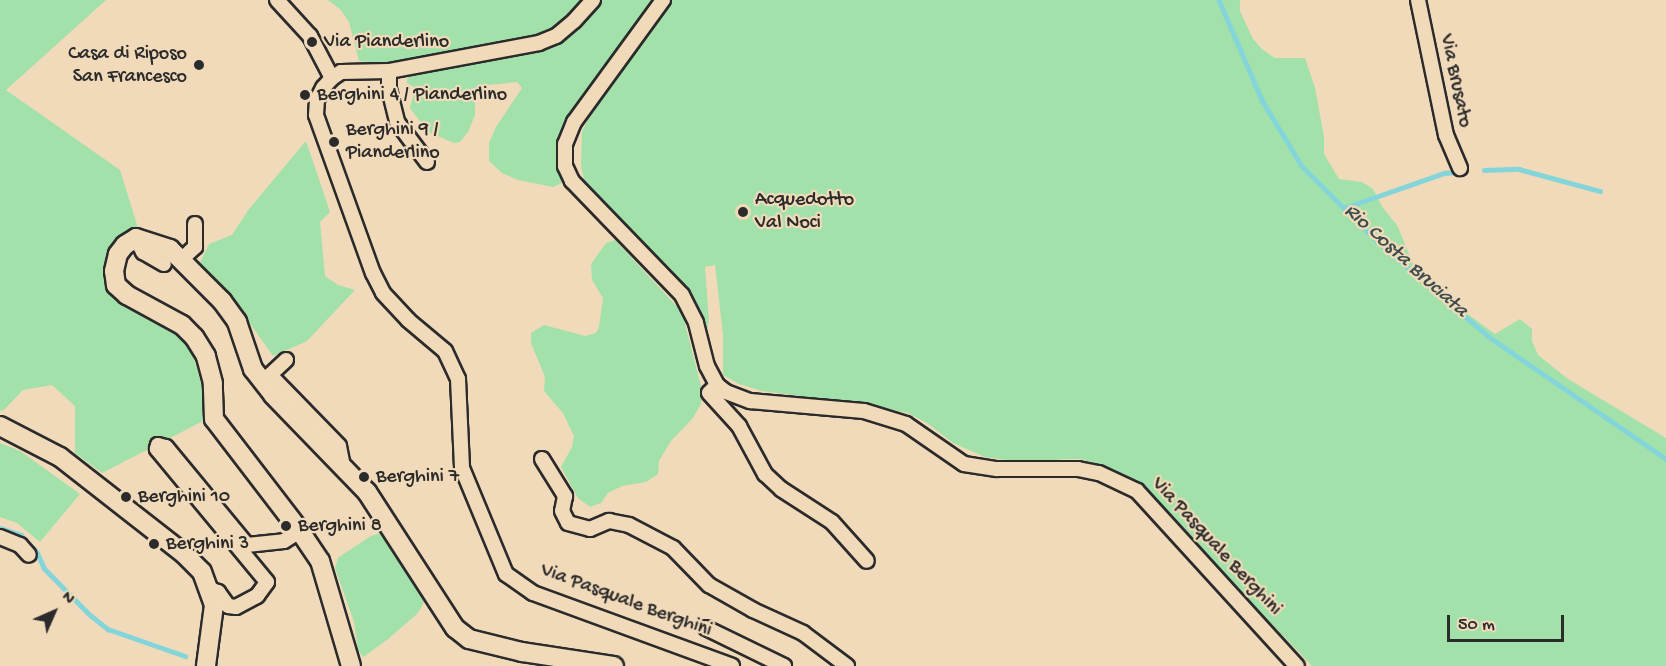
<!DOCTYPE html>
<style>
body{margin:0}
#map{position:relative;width:1666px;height:666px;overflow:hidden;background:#f1dab9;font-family:"Gochi Hand",sans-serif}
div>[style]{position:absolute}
.green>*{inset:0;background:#a2e1aa}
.stream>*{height:4.5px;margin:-2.25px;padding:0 2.25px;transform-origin:2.25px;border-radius:2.25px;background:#84d5da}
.roads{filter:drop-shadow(2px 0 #2b2b2b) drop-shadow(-2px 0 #2b2b2b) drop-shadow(0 2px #2b2b2b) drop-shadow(0 -2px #2b2b2b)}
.street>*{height:14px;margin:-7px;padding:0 7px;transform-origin:7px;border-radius:7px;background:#f1dab9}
.secondary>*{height:18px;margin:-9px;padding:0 9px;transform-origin:9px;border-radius:9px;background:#f1dab9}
.dots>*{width:16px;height:16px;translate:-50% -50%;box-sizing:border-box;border:3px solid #f1dab9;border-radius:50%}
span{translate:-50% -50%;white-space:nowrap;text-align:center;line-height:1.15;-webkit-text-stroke:4.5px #f1dab9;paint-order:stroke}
.poi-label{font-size:20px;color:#2b2b2b}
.left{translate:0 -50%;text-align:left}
.right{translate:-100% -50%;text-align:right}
.street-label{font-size:20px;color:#2b2b2b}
.water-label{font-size:21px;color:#3d4d4e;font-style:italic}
.north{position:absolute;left:24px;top:582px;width:60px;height:60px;-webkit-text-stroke:4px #f1dab9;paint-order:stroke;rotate:45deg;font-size:16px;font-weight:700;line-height:24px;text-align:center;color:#2b2b2b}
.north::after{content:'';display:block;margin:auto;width:21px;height:27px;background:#2b2b2b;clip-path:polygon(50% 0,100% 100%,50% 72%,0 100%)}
.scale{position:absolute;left:1447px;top:615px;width:117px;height:27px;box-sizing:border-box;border:3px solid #2b2b2b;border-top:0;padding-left:8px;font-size:18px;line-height:21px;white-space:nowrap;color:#2b2b2b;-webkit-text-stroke:4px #f1dab9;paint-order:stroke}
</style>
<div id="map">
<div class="green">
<i style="clip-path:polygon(0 0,106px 0,6px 90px,120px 170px,138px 228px,108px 259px,104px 271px,106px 285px,111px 294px,129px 309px,175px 330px,189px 342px,206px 400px,207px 419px,102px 473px,75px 453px,75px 406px,52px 385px,23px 390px,3px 411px,0 410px)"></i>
<i style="clip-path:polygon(328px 0,588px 0,553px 28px,534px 38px,400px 65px,359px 61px,349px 22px,341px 10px)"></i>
<i style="clip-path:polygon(600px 0,657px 0,559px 137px,556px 163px,562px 183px,553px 187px,518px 180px,502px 173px,489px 161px,489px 143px,496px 127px,522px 88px,517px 82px,480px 86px,475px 94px,475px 115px,468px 132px,460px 142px,454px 143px,428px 132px,410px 108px,415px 88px,407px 83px,407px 79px,411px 76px,541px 49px,567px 36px,591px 14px)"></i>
<i style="clip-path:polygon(671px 0,1240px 0,1240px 11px,1253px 39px,1263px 50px,1275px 58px,1305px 58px,1315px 88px,1324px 137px,1324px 154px,1339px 179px,1362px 182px,1373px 189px,1383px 208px,1397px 225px,1414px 266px,1438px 284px,1446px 298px,1495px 334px,1520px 319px,1532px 329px,1532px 341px,1538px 355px,1568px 379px,1666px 438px,1666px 666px,1312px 666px,1247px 598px,1241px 596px,1157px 500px,1123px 475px,1081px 459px,1061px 459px,1037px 464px,985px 457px,953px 443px,927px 423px,908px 413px,861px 404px,762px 391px,739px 384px,723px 375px,723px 335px,715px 265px,705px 267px,709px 321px,706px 334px,687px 286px,602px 205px,585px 183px,581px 167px,582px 131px,596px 105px)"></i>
<i style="clip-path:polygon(306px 141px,330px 212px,320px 222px,325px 276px,338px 285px,355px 290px,307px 341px,273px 356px,228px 292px,199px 265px,209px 244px,232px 235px,249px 209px)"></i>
<i style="clip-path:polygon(615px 240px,682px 312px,702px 390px,701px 404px,693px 418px,671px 441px,659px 461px,658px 474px,646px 482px,622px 486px,608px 493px,601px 503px,590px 507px,578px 498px,561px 467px,572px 447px,574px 436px,563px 413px,544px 391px,545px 377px,531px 343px,531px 333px,544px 325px,585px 336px,596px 333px,599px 327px,603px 298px,592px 280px,591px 264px,606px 243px)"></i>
<i style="clip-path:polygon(0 443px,20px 451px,80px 494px,40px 542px,17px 523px,0 517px)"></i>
<i style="clip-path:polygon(384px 532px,424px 602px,418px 613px,387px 640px,363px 657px,358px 650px,354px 622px,335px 568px,338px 558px,345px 553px,371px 536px)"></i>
</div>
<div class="stream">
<i style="left:1219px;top:0;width:109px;rotate:66.7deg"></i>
<i style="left:1262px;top:100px;width:77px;rotate:58.8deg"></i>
<i style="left:1302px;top:166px;width:107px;rotate:45deg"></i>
<i style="left:1378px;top:242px;width:145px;rotate:40.5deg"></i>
<i style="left:1488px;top:336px;width:216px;rotate:34.6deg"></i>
<i style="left:1484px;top:170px;width:35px;rotate:-2deg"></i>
<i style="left:1519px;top:169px;width:84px;rotate:15.2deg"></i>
<i style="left:1344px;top:208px;width:106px;rotate:-19.3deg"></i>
<i style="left:1444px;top:173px;width:12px;rotate:-5deg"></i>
<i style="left:0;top:528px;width:22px;rotate:18deg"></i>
<i style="left:21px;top:535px;width:23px;rotate:47deg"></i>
<i style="left:37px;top:552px;width:17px;rotate:66deg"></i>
<i style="left:44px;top:568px;width:63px;rotate:45.6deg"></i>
<i style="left:88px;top:613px;width:26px;rotate:39deg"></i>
<i style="left:108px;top:629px;width:82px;rotate:19.3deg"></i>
</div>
<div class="roads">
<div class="street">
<i style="left:277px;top:0;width:49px;rotate:47.5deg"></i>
<i style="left:310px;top:36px;width:47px;rotate:62.4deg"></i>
<i style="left:593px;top:0;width:28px;rotate:132deg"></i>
<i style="left:574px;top:21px;width:23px;rotate:140deg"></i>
<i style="left:556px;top:36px;width:18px;rotate:158deg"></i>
<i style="left:539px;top:43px;width:153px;rotate:169.4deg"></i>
<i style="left:389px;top:71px;width:48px;rotate:178.8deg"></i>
<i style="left:341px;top:72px;width:11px;rotate:146deg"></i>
<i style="left:332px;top:78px;width:13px;rotate:132deg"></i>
<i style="left:323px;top:88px;width:13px;rotate:117deg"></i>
<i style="left:317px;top:100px;width:15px;rotate:94deg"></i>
<i style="left:316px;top:115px;width:168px;rotate:70.2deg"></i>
<i style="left:373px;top:273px;width:22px;rotate:63deg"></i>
<i style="left:383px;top:293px;width:37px;rotate:47deg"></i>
<i style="left:408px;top:320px;width:48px;rotate:40deg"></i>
<i style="left:445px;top:351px;width:31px;rotate:65deg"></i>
<i style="left:458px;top:379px;width:89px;rotate:87.4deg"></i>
<i style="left:462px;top:468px;width:115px;rotate:67.5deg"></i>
<i style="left:506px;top:574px;width:33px;rotate:35deg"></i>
<i style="left:533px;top:593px;width:212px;rotate:20.1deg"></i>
<i style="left:663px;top:0;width:151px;rotate:126.1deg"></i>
<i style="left:574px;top:122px;width:24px;rotate:112deg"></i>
<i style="left:565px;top:144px;width:22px;rotate:90deg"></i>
<i style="left:565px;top:166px;width:17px;rotate:65deg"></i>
<i style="left:572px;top:181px;width:158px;rotate:46deg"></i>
<i style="left:682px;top:295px;width:31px;rotate:63deg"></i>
<i style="left:696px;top:323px;width:44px;rotate:75.7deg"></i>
<i style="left:707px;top:366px;width:21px;rotate:62deg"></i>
<i style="left:717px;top:385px;width:11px;rotate:38deg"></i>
<i style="left:726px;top:392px;width:26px;rotate:21deg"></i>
<i style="left:750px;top:401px;width:114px;rotate:5deg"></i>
<i style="left:864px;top:411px;width:44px;rotate:17.2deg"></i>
<i style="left:906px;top:424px;width:70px;rotate:34.6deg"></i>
<i style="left:964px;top:464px;width:33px;rotate:9deg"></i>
<i style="left:997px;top:469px;width:81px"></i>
<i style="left:1078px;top:469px;width:21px;rotate:11deg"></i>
<i style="left:1099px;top:473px;width:42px;rotate:25.3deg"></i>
<i style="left:1137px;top:491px;width:237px;rotate:47.6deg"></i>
<i style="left:1418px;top:0;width:138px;rotate:78.3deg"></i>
<i style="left:1446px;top:135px;width:36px;rotate:67deg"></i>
<i style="left:389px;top:71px;width:18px;rotate:90deg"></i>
<i style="left:389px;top:89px;width:34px;rotate:76deg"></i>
<i style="left:397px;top:122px;width:50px;rotate:53.1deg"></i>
<i style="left:136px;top:238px;width:16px;rotate:63deg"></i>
<i style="left:143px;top:252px;width:24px;rotate:30deg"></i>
<i style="left:182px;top:259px;width:18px;rotate:-43deg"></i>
<i style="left:195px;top:247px;width:23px;rotate:-90deg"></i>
<i style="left:286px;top:360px;width:22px;rotate:137deg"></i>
<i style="left:270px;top:375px;width:99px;rotate:45.8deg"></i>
<i style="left:339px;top:446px;width:20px;rotate:79deg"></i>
<i style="left:717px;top:385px;width:11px;rotate:135deg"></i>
<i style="left:709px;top:393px;width:45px;rotate:47.7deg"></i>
<i style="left:739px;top:426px;width:55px;rotate:61.6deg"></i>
<i style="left:765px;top:474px;width:22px;rotate:43deg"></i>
<i style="left:781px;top:489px;width:61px;rotate:32.9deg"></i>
<i style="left:832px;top:522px;width:52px;rotate:48.1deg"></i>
<i style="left:542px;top:459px;width:44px;rotate:58.1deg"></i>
<i style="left:565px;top:496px;width:15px;rotate:101deg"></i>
<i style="left:562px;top:511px;width:13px;rotate:63deg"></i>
<i style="left:568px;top:523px;width:23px;rotate:15deg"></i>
<i style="left:590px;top:529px;width:21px;rotate:-23deg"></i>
<i style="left:609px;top:521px;width:20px;rotate:11deg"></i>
<i style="left:629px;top:525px;width:50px;rotate:27.6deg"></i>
<i style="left:673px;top:548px;width:52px;rotate:45.8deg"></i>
<i style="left:709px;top:585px;width:51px;rotate:29.6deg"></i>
<i style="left:753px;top:610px;width:55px;rotate:24.7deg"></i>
<i style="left:803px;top:633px;width:55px;rotate:36.9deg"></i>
<i style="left:0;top:537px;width:22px;rotate:22deg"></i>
<i style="left:20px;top:545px;width:13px;rotate:48deg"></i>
<i style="left:210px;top:589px;width:9px;rotate:21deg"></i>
<i style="left:218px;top:592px;width:17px;rotate:54deg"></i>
<i style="left:228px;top:606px;width:8px;rotate:7deg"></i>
<i style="left:236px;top:607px;width:24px;rotate:-28deg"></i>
<i style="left:257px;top:596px;width:17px;rotate:-54deg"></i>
<i style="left:267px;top:582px;width:173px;rotate:-129.6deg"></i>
<i style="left:157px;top:449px;width:4px;rotate:-76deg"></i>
<i style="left:158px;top:445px;width:8px;rotate:14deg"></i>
<i style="left:166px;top:447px;width:127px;rotate:50.4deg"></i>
<i style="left:247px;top:545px;width:37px;rotate:-6deg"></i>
<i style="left:284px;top:541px;width:19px;rotate:-32deg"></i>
<i style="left:706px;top:628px;width:87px;rotate:26deg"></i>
</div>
<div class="secondary">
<i style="left:0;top:426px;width:68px;rotate:27.3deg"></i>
<i style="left:60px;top:457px;width:157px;rotate:38deg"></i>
<i style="left:184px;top:554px;width:25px;rotate:45deg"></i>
<i style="left:202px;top:572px;width:35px;rotate:70deg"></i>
<i style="left:214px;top:605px;width:62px;rotate:97.5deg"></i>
<i style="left:351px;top:666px;width:109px;rotate:-106.4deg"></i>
<i style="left:320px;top:561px;width:36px;rotate:-124deg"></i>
<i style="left:300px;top:531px;width:141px;rotate:-127.5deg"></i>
<i style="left:214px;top:419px;width:36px;rotate:-92deg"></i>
<i style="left:213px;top:383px;width:28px;rotate:-105deg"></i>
<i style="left:206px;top:356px;width:22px;rotate:-122deg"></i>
<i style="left:194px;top:337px;width:17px;rotate:-135deg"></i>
<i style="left:182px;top:325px;width:63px;rotate:-151.4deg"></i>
<i style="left:127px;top:295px;width:15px;rotate:-138deg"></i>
<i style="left:116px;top:285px;width:14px;rotate:-98deg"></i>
<i style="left:114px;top:271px;width:17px;rotate:-77deg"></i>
<i style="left:118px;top:254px;width:11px;rotate:-52deg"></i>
<i style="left:125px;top:245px;width:13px;rotate:-32deg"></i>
<i style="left:136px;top:238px;width:36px;rotate:18deg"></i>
<i style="left:170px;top:249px;width:74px;rotate:45deg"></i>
<i style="left:222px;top:301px;width:26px;rotate:54deg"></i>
<i style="left:237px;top:322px;width:50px;rotate:71.2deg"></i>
<i style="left:253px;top:369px;width:33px;rotate:52deg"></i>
<i style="left:273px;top:395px;width:135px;rotate:45.9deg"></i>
<i style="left:367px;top:492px;width:162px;rotate:57.1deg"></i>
<i style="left:455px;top:628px;width:18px;rotate:38deg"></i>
<i style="left:469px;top:639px;width:55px;rotate:13.8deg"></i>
<i style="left:522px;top:652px;width:93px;rotate:8.7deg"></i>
</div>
</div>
<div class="dots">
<i style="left:312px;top:42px;background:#2b2b2b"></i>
<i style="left:199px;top:65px;background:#2b2b2b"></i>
<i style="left:305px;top:95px;background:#2b2b2b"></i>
<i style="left:334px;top:142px;background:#2b2b2b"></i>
<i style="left:743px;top:212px;background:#2b2b2b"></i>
<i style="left:364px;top:477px;background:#2b2b2b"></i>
<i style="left:126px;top:497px;background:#2b2b2b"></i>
<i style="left:286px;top:526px;background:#2b2b2b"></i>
<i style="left:154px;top:544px;background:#2b2b2b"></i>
</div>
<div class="poi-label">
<span class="left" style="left:324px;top:42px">Via Pianderlino</span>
<span class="right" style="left:187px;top:66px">Casa di Riposo<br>San Francesco</span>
<span class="left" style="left:317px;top:95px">Berghini 4 / Pianderlino</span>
<span class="left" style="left:346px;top:142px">Berghini 9 /<br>Pianderlino</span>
<span class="left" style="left:755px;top:212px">Acquedotto<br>Val Noci</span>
<span class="left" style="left:376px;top:477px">Berghini 7</span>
<span class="left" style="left:138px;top:497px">Berghini 10</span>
<span class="left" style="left:298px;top:526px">Berghini 8</span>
<span class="left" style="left:166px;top:544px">Berghini 3</span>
</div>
<div class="street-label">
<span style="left:1455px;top:81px;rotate:78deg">Via Brusato</span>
<span style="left:1216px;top:547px;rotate:47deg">Via Pasquale Berghini</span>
<span style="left:626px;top:601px;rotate:20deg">Via Pasquale Berghini</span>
</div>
<div class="water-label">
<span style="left:1405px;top:262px;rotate:42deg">Rio Costa Bruciata</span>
</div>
<div class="north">N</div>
<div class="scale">50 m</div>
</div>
